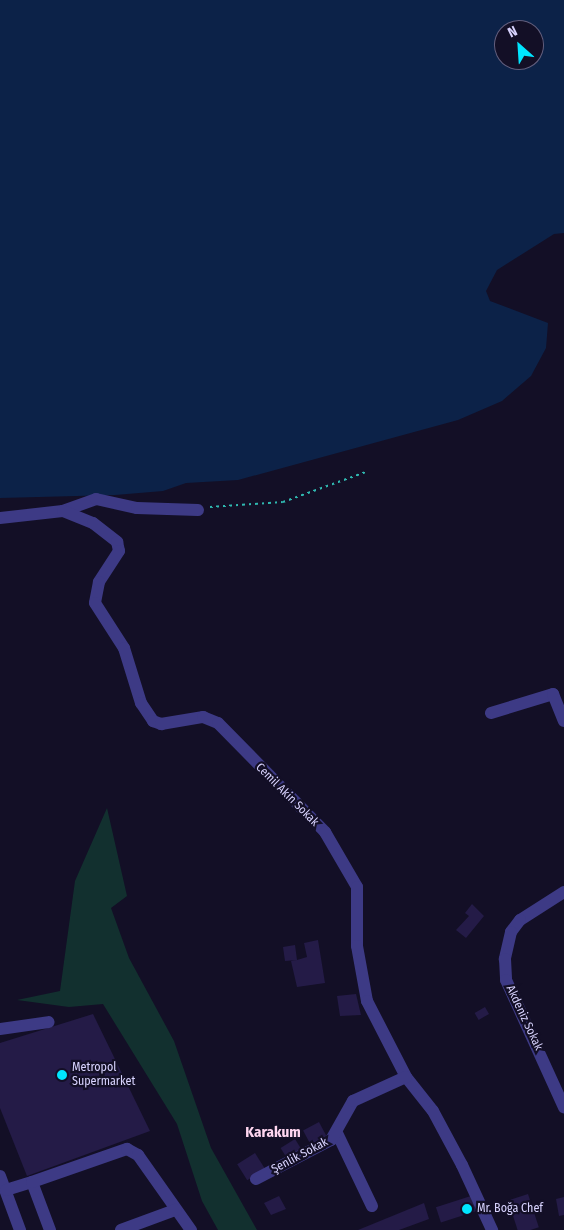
<!DOCTYPE html>
<meta charset="utf-8">
<style>
body{margin:0}
#map{position:relative;width:564px;height:1230px;overflow:hidden;background:#130f26;font-family:"Fira Sans Condensed",sans-serif}
div>[style]{position:absolute}
.green>*{inset:0;background:#12302f}
.water>*{inset:0;background:#0c2248}
.building>*{inset:0;background:#241b47;transform-origin:0 0}
.path>*{height:2px;margin-top:-1px;transform-origin:0;background:repeating-linear-gradient(90deg,#2fb8b0 0 2.5px,transparent 0 6.5px)}
.minor>*{height:12px;margin:-6px;padding:0 6px;transform-origin:6px;border-radius:6px;background:#3d3a85}
.dots>*{width:14px;height:14px;translate:-50% -50%;box-sizing:border-box;border:2px solid #130f26;border-radius:50%}
span{translate:-50% -50%;white-space:nowrap;text-align:center;line-height:1.15;-webkit-text-stroke:4.5px #130f26;paint-order:stroke}
.street-label{font-size:12px;color:#d9d4ff}
.poi-label{font-size:12px;color:#d9d4ff}
.left{translate:0 -50%;text-align:left}
.quarter-label{font-size:15px;color:#ffd6f0;font-weight:700}
.north{position:absolute;left:494px;top:20px;width:50px;height:50px;box-sizing:border-box;background:#130f26;border:1px solid #625e7d;border-radius:50%;rotate:334deg;font-size:14px;font-weight:700;line-height:20px;text-align:center;color:#d9d4ff}
.north::after{content:'';display:block;margin:auto;width:18px;height:22px;background:#00e5ff;clip-path:polygon(50% 0,100% 100%,50% 72%,0 100%)}
</style>
<div id="map">
<div class="green">
<i style="clip-path:polygon(107px 808px,127px 896px,111px 908px,129px 958px,174px 1041px,211px 1148px,257px 1230px,218px 1230px,202px 1201px,177px 1124px,103px 1004px,69px 1007px,17px 1000px,60px 991px,75px 881px)"></i>
</div>
<div class="water">
<i style="clip-path:polygon(evenodd,0 0,564px 0,564px 233px,554px 234px,497px 270px,486px 291px,490px 301px,548px 323px,546px 348px,531px 376px,502px 401px,458px 420px,238px 480px,186px 483px,163px 491px,115px 495px,0 498px,0 0,504px 30px,534px 30px,534px 60px,504px 60px,504px 30px)"></i>
</div>
<div class="building">
<i style="clip-path:polygon(472px 904px,484px 916px,466px 938px,456px 930px,469px 916px,465px 913px)"></i>
<i style="clip-path:polygon(318px 940px,325px 983px,297px 987px,291px 961px,297px 960px,285px 961px,283px 947px,295px 945px,297px 960px,307px 957px,304px 943px)"></i>
<i style="clip-path:polygon(356px 994px,361px 1015px,340px 1016px,337px 996px)"></i>
<i style="left:485px;top:1007px;width:8px;height:12px;rotate:60deg"></i>
<i style="clip-path:polygon(93px 1014px,150px 1131px,27px 1176px,0 1108px,0 1043px)"></i>
<i style="left:319px;top:1122px;width:17px;height:18px;rotate:62deg"></i>
<i style="left:295px;top:1139px;width:13px;height:17px;rotate:58deg"></i>
<i style="left:255px;top:1153px;width:19px;height:21px;rotate:58deg"></i>
<i style="left:528px;top:1194px;width:35px;height:21px;rotate:72deg"></i>
<i style="left:474px;top:1195px;width:16px;height:40px;rotate:72deg"></i>
<i style="clip-path:polygon(279px 1196px,286px 1209px,271px 1215px,264px 1203px)"></i>
<i style="clip-path:polygon(564px 1197px,564px 1215px,559px 1216px,556px 1199px)"></i>
<i style="clip-path:polygon(424px 1203px,429px 1219px,399px 1230px,358px 1230px)"></i>
</div>
<div class="path">
<i style="left:210px;top:507px;width:73px;rotate:-3.9deg"></i>
<i style="left:283px;top:502px;width:88px;rotate:-19.9deg"></i>
</div>
<div class="minor">
<i style="left:63px;top:511px;width:35px;rotate:-20deg"></i>
<i style="left:96px;top:499px;width:42px;rotate:12.4deg"></i>
<i style="left:137px;top:508px;width:61px;rotate:1.9deg"></i>
<i style="left:0;top:518px;width:63px;rotate:-6.3deg"></i>
<i style="left:63px;top:511px;width:32px;rotate:22deg"></i>
<i style="left:93px;top:523px;width:31px;rotate:38deg"></i>
<i style="left:117px;top:542px;width:9px;rotate:77deg"></i>
<i style="left:119px;top:551px;width:37px;rotate:123deg"></i>
<i style="left:99px;top:582px;width:21px;rotate:101deg"></i>
<i style="left:95px;top:603px;width:54px;rotate:57.2deg"></i>
<i style="left:124px;top:648px;width:58px;rotate:72.8deg"></i>
<i style="left:141px;top:703px;width:22px;rotate:56deg"></i>
<i style="left:153px;top:721px;width:9px;rotate:21deg"></i>
<i style="left:161px;top:724px;width:43px;rotate:-9.5deg"></i>
<i style="left:203px;top:717px;width:16px;rotate:22deg"></i>
<i style="left:218px;top:723px;width:153px;rotate:45.5deg"></i>
<i style="left:325px;top:832px;width:64px;rotate:59.8deg"></i>
<i style="left:357px;top:887px;width:59px;rotate:90deg"></i>
<i style="left:357px;top:946px;width:56px;rotate:79.7deg"></i>
<i style="left:367px;top:1001px;width:85px;rotate:62.8deg"></i>
<i style="left:406px;top:1077px;width:43px;rotate:51.5deg"></i>
<i style="left:433px;top:1111px;width:61px;rotate:61.8deg"></i>
<i style="left:462px;top:1165px;width:72px;rotate:65.2deg"></i>
<i style="left:491px;top:713px;width:65px;rotate:-17deg"></i>
<i style="left:553px;top:694px;width:29px;rotate:68deg"></i>
<i style="left:564px;top:892px;width:52px;rotate:147.5deg"></i>
<i style="left:520px;top:920px;width:15px;rotate:127deg"></i>
<i style="left:511px;top:932px;width:28px;rotate:103deg"></i>
<i style="left:505px;top:959px;width:21px;rotate:87deg"></i>
<i style="left:506px;top:980px;width:140px;rotate:65.5deg"></i>
<i style="left:0;top:1029px;width:49px;rotate:-8.1deg"></i>
<i style="left:337px;top:1133px;width:81px;rotate:64.4deg"></i>
<i style="left:0;top:1176px;width:58px;rotate:69.7deg"></i>
<i style="left:256px;top:1179px;width:85px;rotate:-27.5deg"></i>
<i style="left:331px;top:1140px;width:45px;rotate:-60.6deg"></i>
<i style="left:353px;top:1101px;width:58px;rotate:-24.4deg"></i>
<i style="left:6px;top:1190px;width:27px;rotate:-17deg"></i>
<i style="left:50px;top:1230px;width:51px;rotate:-110.6deg"></i>
<i style="left:32px;top:1182px;width:101px;rotate:-19.2deg"></i>
<i style="left:127px;top:1149px;width:13px;rotate:29deg"></i>
<i style="left:138px;top:1155px;width:92px;rotate:54.8deg"></i>
<i style="left:121px;top:1230px;width:58px;rotate:-20.3deg"></i>
</div>
<div class="dots">
<i style="left:62px;top:1075px;background:#00e5ff"></i>
<i style="left:467px;top:1209px;background:#00e5ff"></i>
</div>
<div class="street-label">
<span style="left:287px;top:795px;rotate:45deg">Cemil Akin Sokak</span>
<span style="left:524px;top:1018px;rotate:65deg">Akdeniz Sokak</span>
<span style="left:300px;top:1156px;rotate:-28deg">Şenlik Sokak</span>
</div>
<div class="poi-label">
<span class="left" style="left:72px;top:1075px">Metropol<br>Supermarket</span>
<span class="left" style="left:477px;top:1209px">Mr. Boğa Chef</span>
</div>
<div class="quarter-label">
<span style="left:273px;top:1133px">Karakum</span>
</div>
<div class="north">N</div>
</div>
